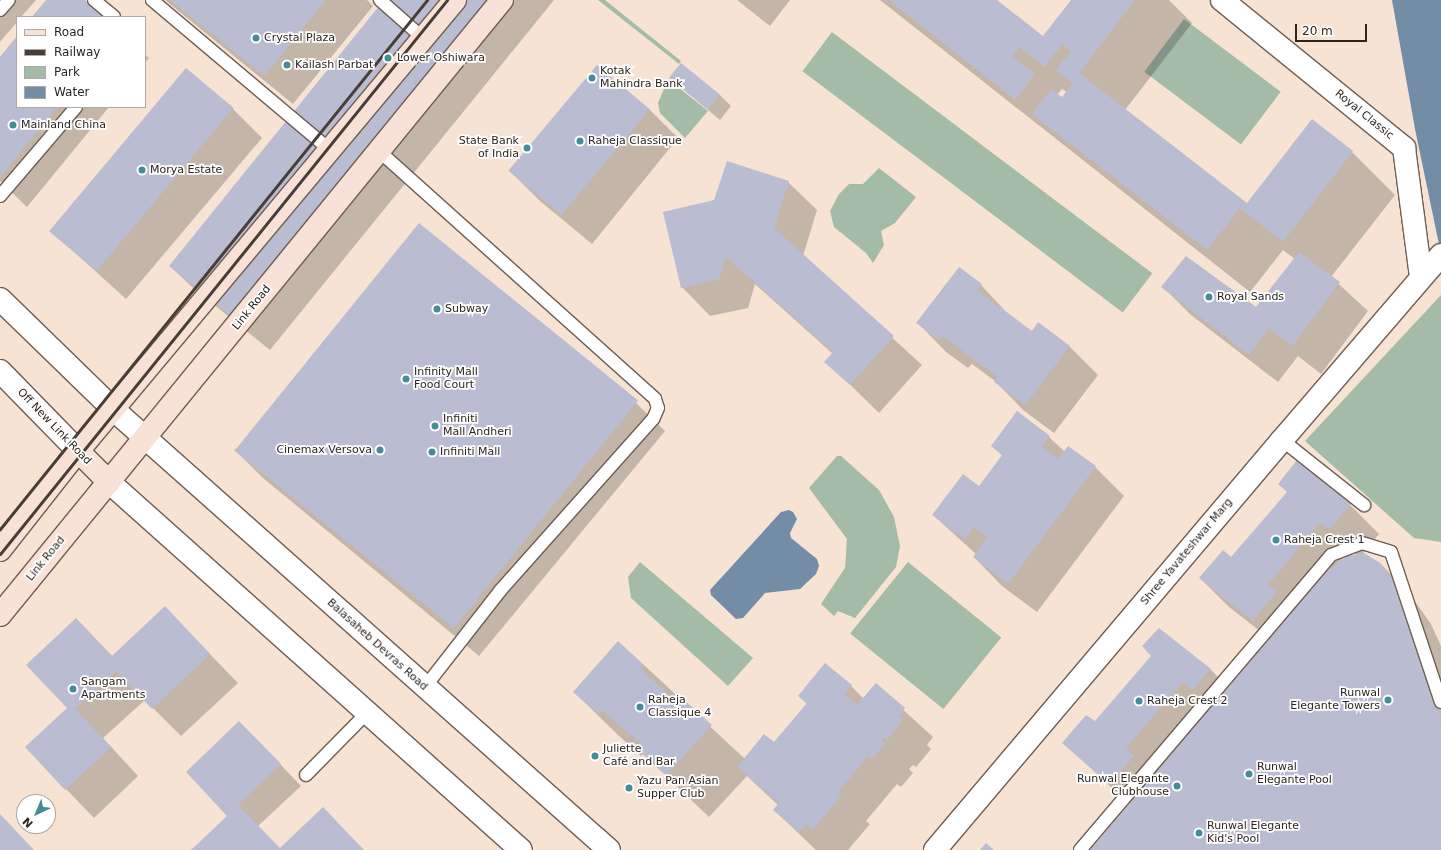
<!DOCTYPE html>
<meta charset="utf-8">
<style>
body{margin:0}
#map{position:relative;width:1441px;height:850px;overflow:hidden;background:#f6e3d4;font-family:"DejaVu Sans",sans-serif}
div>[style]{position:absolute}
.green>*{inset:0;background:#a4bba8;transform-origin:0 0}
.water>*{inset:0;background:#748da7}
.shadow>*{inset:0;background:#0003}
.building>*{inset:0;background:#babcd1;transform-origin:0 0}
.roads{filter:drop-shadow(1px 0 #6f5e51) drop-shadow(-1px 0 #6f5e51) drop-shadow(0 1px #6f5e51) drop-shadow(0 -1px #6f5e51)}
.lane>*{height:12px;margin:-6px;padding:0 6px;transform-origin:6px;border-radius:6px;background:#fff}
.street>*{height:22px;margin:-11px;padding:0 11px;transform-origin:11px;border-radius:11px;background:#fff}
.secondary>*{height:22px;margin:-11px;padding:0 11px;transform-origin:11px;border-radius:11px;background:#fff}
.primary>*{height:22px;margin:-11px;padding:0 11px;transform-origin:11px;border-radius:11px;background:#f8e1d6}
.rail>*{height:3px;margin:-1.5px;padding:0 1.5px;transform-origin:1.5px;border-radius:1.5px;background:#473f37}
.dots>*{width:11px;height:11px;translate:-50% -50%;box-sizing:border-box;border:2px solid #fff;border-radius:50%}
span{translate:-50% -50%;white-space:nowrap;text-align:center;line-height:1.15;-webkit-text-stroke:3.5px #fff;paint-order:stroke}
.poi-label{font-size:11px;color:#2c251f}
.left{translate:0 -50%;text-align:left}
.right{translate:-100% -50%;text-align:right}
.street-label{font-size:11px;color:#2c251f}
.legend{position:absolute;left:16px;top:16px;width:130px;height:92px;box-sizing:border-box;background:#fff;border:1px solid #aba8a5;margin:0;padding:5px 7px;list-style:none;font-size:12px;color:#2c251f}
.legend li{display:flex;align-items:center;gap:8px;height:20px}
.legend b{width:20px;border:1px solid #aba8a5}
.north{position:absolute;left:16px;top:794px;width:40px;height:40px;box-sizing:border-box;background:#fff;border:1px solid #aba8a5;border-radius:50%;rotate:224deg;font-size:11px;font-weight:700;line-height:16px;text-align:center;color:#2c251f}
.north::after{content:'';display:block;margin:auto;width:14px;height:18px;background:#468c97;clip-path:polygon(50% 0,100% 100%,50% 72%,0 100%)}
.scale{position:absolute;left:1295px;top:24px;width:72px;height:18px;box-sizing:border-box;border:2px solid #2c251f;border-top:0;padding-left:5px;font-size:12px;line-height:14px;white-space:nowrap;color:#2c251f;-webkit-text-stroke:3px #fff;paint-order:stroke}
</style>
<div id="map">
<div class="green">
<i style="clip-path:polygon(598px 0,605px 0,681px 61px,679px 64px)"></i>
<i style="left:1184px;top:19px;width:121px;height:66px;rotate:37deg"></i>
<i style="left:832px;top:32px;width:401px;height:49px;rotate:37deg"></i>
<i style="clip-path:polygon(668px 79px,708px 111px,685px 138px,660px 113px,658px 103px)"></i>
<i style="clip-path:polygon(879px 168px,916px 197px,895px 223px,881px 231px,884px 245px,873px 263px,866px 253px,834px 227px,830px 211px,839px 194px,849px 184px,863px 184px)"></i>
<i style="clip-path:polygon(1441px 295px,1441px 542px,1414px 538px,1305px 441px)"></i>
<i style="clip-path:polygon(837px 456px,841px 456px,879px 490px,894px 517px,900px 546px,896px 567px,855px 618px,838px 611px,834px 616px,821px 604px,845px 568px,847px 539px,809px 488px)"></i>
<i style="clip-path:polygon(640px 562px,753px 658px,728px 686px,631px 598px,628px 577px)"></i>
<i style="left:908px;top:562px;width:120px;height:92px;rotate:39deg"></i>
</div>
<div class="water">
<i style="clip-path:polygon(1392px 0,1441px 0,1441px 254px,1415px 129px)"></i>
<i style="clip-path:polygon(789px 510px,793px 512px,797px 519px,790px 533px,791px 538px,817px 559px,819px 566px,816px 574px,800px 589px,765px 593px,743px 618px,736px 619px,711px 595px,710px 590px,781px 512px)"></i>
</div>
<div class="shadow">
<i style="clip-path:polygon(0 0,36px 0,21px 17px,17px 17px,17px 22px,0 42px)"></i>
<i style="clip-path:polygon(165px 0,367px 0,373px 6px,293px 104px)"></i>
<i style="clip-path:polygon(386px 0,554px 0,270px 350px,191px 286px,170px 266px)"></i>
<i style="clip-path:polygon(737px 0,790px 0,770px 26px)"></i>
<i style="clip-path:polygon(evenodd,880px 0,995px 0,1043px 37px,1072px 0,1169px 0,1192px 23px,1125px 110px,1247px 204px,1312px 120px,1352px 152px,1395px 195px,1331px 277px,1368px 311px,1321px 374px,1298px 356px,1278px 382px,1191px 315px,1163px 287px,1257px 309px,1295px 259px,1283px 250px,1250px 292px,880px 0,1062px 89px,1067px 92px,1062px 99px,1057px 95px,1062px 89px)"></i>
<i style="clip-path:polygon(17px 38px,17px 107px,109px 107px,27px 207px,0 181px,0 59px)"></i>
<i style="clip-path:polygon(145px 55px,149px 58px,145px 63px)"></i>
<i style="clip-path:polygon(598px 67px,650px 110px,678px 138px,592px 244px,540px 201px,511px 172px)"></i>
<i style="clip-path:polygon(187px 70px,233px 109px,262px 138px,126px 299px,51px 231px)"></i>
<i style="clip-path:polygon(670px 78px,720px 95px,731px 106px,720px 120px)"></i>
<i style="clip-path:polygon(788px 182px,817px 210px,803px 256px,922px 365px,879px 413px,826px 361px,833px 354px,755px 284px,748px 308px,710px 316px,682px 287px)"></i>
<i style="clip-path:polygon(981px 285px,1009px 315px,1032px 332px,1069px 346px,1098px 375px,1054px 433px,1023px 410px,995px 381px,972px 364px,968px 368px,946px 352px,918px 323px)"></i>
<i style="clip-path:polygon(636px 403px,665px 431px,479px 656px,263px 478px,234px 449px)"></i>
<i style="clip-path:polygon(1049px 437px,1065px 452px,1095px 467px,1124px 496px,1037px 612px,1002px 586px,974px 557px,976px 554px,933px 515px,980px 488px,1003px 456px,992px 446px)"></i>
<i style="clip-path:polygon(evenodd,1350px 505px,1379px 534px,1363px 553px,1380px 563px,1409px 593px,1431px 624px,1441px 646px,1441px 850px,1091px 850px,1130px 805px,1064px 743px,1095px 723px,1152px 656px,1159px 629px,1211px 670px,1229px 688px,1270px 639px,1229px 607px,1200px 578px,1231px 559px,1350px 505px,1350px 550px,1357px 555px,1339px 563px,1350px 550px)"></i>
<i style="clip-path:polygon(165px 608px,238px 683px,181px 736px,145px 700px,103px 738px,138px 776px,94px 818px,66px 789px,69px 708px,76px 619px,113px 657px)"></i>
<i style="clip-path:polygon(644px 665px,745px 759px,774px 744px,807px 704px,799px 696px,851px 686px,864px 699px,876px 685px,933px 737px,927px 745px,931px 749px,916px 767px,913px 765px,909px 769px,913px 773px,901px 787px,897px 784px,866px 821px,870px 824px,848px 850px,816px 850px,774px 810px,778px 805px,747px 776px,709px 817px,643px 754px,641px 756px,617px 734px,574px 692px)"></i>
<i style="clip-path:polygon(260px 743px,301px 786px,258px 826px,280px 849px,363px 850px,193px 850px,229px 816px)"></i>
</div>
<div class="building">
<i style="clip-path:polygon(46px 0,85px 0,106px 17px,32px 17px)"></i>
<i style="clip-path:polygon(170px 0,326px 0,264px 76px)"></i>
<i style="clip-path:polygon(384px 0,516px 0,248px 330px,169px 266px)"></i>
<i style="clip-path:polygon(889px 0,997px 0,1043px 36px,1071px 0,1135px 0,1079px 73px,1247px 203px,1312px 119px,1353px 151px,1283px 242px,1240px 208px,1207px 250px,1032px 114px,1051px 89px,1062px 97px,1073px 83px,1056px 70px,1071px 51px,1062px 44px,1045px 67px,1019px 47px,1012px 56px,1035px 74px,1015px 100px)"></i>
<i style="clip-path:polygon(17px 36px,17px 107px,57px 107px,0 177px,0 57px)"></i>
<i style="left:681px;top:63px;width:50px;height:19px;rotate:39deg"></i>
<i style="left:597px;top:65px;width:69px;height:138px;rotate:40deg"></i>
<i style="left:186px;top:68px;width:62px;height:213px;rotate:40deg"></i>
<i style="clip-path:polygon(727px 161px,789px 181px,774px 228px,894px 336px,850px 385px,824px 362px,833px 352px,726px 257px,719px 279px,681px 288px,663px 212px,714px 200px)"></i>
<i style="left:419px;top:223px;width:282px;height:293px;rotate:39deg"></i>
<i style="clip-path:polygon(1299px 252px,1340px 282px,1292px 346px,1269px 328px,1249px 355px,1161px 287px,1186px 256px,1256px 307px)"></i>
<i style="clip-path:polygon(959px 267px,982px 284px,977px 290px,1032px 331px,1038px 322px,1070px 346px,1025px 405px,994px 382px,997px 377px,943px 336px,939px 340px,916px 323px)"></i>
<i style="clip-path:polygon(1017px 411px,1050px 436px,1042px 446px,1058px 459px,1068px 446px,1096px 466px,1008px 584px,973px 557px,987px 537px,974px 527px,965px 540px,932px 515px,963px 474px,979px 486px,1002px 455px,991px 446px)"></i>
<i style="clip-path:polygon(1297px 460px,1351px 504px,1330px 529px,1320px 523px,1268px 584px,1277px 591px,1253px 621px,1199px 578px,1223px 550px,1231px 557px,1287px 492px,1278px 484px)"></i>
<i style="clip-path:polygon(1364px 553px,1380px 563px,1403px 594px,1436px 694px,1441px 724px,1441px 850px,1090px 850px,1326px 572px,1347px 556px)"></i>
<i style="clip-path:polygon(165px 606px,210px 654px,152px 709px,116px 671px,75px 709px,111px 747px,65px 790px,25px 747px,67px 708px,26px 665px,76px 618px,112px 656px)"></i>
<i style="clip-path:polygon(1159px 628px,1211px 669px,1192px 690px,1183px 682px,1126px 748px,1134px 756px,1110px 785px,1062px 743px,1086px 715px,1095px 721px,1151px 656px,1142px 646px)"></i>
<i style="clip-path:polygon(618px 641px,644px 665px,641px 669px,679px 704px,683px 699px,712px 725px,666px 775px,639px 751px,642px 745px,602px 710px,598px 714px,573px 692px)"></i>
<i style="clip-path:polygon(825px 663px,852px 685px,844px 694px,857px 705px,876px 683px,905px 708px,899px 716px,903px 720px,887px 740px,884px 737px,881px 740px,886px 743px,872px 759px,868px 756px,838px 792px,842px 795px,813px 829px,806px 824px,799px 832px,773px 810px,779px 803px,737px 767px,764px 734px,774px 742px,807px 703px,798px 696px)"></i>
<i style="clip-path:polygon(239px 721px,281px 764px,238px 805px,280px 848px,323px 807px,364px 850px,191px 850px,227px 816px,186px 772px)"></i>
<i style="clip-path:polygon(0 814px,34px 850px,0 850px)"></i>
<i style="clip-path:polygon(986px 843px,994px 850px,980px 850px)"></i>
</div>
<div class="roads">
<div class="lane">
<i style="left:94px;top:0;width:26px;rotate:40deg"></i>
<i style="left:152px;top:0;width:233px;rotate:40.1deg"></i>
<i style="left:380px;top:0;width:57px;rotate:41.5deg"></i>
<i style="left:0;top:10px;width:13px;rotate:-48deg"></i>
<i style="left:379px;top:151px;width:371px;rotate:41.9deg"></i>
<i style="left:655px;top:399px;width:9px;rotate:72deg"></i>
<i style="left:658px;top:408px;width:12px;rotate:114deg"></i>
<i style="left:653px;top:419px;width:230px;rotate:131.7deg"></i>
<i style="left:500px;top:591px;width:122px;rotate:128deg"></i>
<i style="left:0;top:196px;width:117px;rotate:-49.5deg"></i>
<i style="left:1282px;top:440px;width:105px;rotate:38.4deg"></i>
<i style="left:306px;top:775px;width:87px;rotate:-45.5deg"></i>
<i style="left:1080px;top:850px;width:387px;rotate:-49.6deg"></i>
<i style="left:1331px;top:555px;width:33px;rotate:-21deg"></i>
<i style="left:1362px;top:543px;width:30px;rotate:17deg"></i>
<i style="left:1391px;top:552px;width:158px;rotate:71.6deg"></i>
</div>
<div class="street">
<i style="left:1222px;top:0;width:235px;rotate:39.1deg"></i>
<i style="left:1404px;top:148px;width:130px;rotate:82.5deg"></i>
<i style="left:0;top:299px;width:159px;rotate:44.2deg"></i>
<i style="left:0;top:371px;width:112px;rotate:45.7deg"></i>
</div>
<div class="secondary">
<i style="left:114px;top:410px;width:662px;rotate:41.63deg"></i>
<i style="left:109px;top:482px;width:552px;rotate:41.77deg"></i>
<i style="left:935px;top:850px;width:537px;rotate:-49.76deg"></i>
<i style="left:1282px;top:440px;width:244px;rotate:-49.3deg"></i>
</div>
<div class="primary">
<i style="left:78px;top:451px;width:44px;rotate:45deg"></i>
<i style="left:0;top:550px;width:126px;rotate:-51.8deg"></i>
<i style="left:78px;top:451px;width:588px;rotate:-50.11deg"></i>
<i style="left:0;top:615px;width:794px;rotate:-50.78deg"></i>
</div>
</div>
<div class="rail">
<i style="left:0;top:529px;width:680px;rotate:-51.09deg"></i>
<i style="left:0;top:554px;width:712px;rotate:-51.1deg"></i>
</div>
<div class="dots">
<i style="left:256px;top:38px;background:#468c97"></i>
<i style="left:388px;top:58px;background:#468c97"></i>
<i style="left:287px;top:65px;background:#468c97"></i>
<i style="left:592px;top:78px;background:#468c97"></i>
<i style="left:13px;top:125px;background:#468c97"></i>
<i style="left:580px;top:141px;background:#468c97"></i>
<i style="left:527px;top:148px;background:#468c97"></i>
<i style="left:142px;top:170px;background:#468c97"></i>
<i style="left:1209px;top:297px;background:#468c97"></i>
<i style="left:437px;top:309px;background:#468c97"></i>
<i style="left:406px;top:379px;background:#468c97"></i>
<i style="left:435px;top:426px;background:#468c97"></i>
<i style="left:380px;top:450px;background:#468c97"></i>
<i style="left:432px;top:452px;background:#468c97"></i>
<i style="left:1276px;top:540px;background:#468c97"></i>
<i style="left:73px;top:689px;background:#468c97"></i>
<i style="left:1388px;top:700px;background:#468c97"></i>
<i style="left:1139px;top:701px;background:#468c97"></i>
<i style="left:640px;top:707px;background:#468c97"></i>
<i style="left:595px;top:756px;background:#468c97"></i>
<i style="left:1249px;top:774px;background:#468c97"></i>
<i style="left:1177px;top:786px;background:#468c97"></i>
<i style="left:629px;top:788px;background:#468c97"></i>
<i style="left:1199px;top:833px;background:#468c97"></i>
</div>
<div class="poi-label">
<span class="left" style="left:264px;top:38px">Crystal Plaza</span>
<span class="left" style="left:397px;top:58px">Lower Oshiwara</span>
<span class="left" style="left:295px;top:65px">Kailash Parbat</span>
<span class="left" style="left:600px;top:78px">Kotak<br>Mahindra Bank</span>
<span class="left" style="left:21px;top:125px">Mainland China</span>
<span class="left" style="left:588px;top:141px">Raheja Classique</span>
<span class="right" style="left:519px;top:148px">State Bank<br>of India</span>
<span class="left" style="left:150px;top:170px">Morya Estate</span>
<span class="left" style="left:1217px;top:297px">Royal Sands</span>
<span class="left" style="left:445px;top:309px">Subway</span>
<span class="left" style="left:414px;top:379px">Infinity Mall<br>Food Court</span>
<span class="left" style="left:443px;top:426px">Infiniti<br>Mall Andheri</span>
<span class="right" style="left:372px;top:450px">Cinemax Versova</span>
<span class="left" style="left:440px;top:452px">Infiniti Mall</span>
<span class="left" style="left:1284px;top:540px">Raheja Crest 1</span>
<span class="left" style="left:81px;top:689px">Sangam<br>Apartments</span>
<span class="right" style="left:1380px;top:700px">Runwal<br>Elegante Towers</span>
<span class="left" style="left:648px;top:707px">Raheja<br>Classique 4</span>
<span class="left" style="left:1147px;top:701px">Raheja Crest 2</span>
<span class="left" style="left:603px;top:756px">Juliette<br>Café and Bar</span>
<span class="left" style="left:1257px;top:774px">Runwal<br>Elegante Pool</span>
<span class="right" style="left:1169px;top:786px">Runwal Elegante<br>Clubhouse</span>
<span class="left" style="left:637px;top:788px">Yazu Pan Asian<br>Supper Club</span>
<span class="left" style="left:1207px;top:833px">Runwal Elegante<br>Kid's Pool</span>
</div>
<div class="street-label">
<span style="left:1364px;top:115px;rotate:39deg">Royal Classic</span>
<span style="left:252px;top:308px;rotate:-51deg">Link Road</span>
<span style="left:54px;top:427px;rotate:46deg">Off New Link Road</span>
<span style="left:1187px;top:552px;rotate:-50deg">Shree Yavateshwar Marg</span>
<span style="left:46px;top:559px;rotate:-51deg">Link Road</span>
<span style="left:377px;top:645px;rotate:42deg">Balasaheb Devras Road</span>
</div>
<ul class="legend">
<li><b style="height:5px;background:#f8e1d6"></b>Road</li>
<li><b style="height:5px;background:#473f37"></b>Railway</li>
<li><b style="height:11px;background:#a4bba8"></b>Park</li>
<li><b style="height:11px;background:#748da7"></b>Water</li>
</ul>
<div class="north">N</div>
<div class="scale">20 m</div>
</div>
